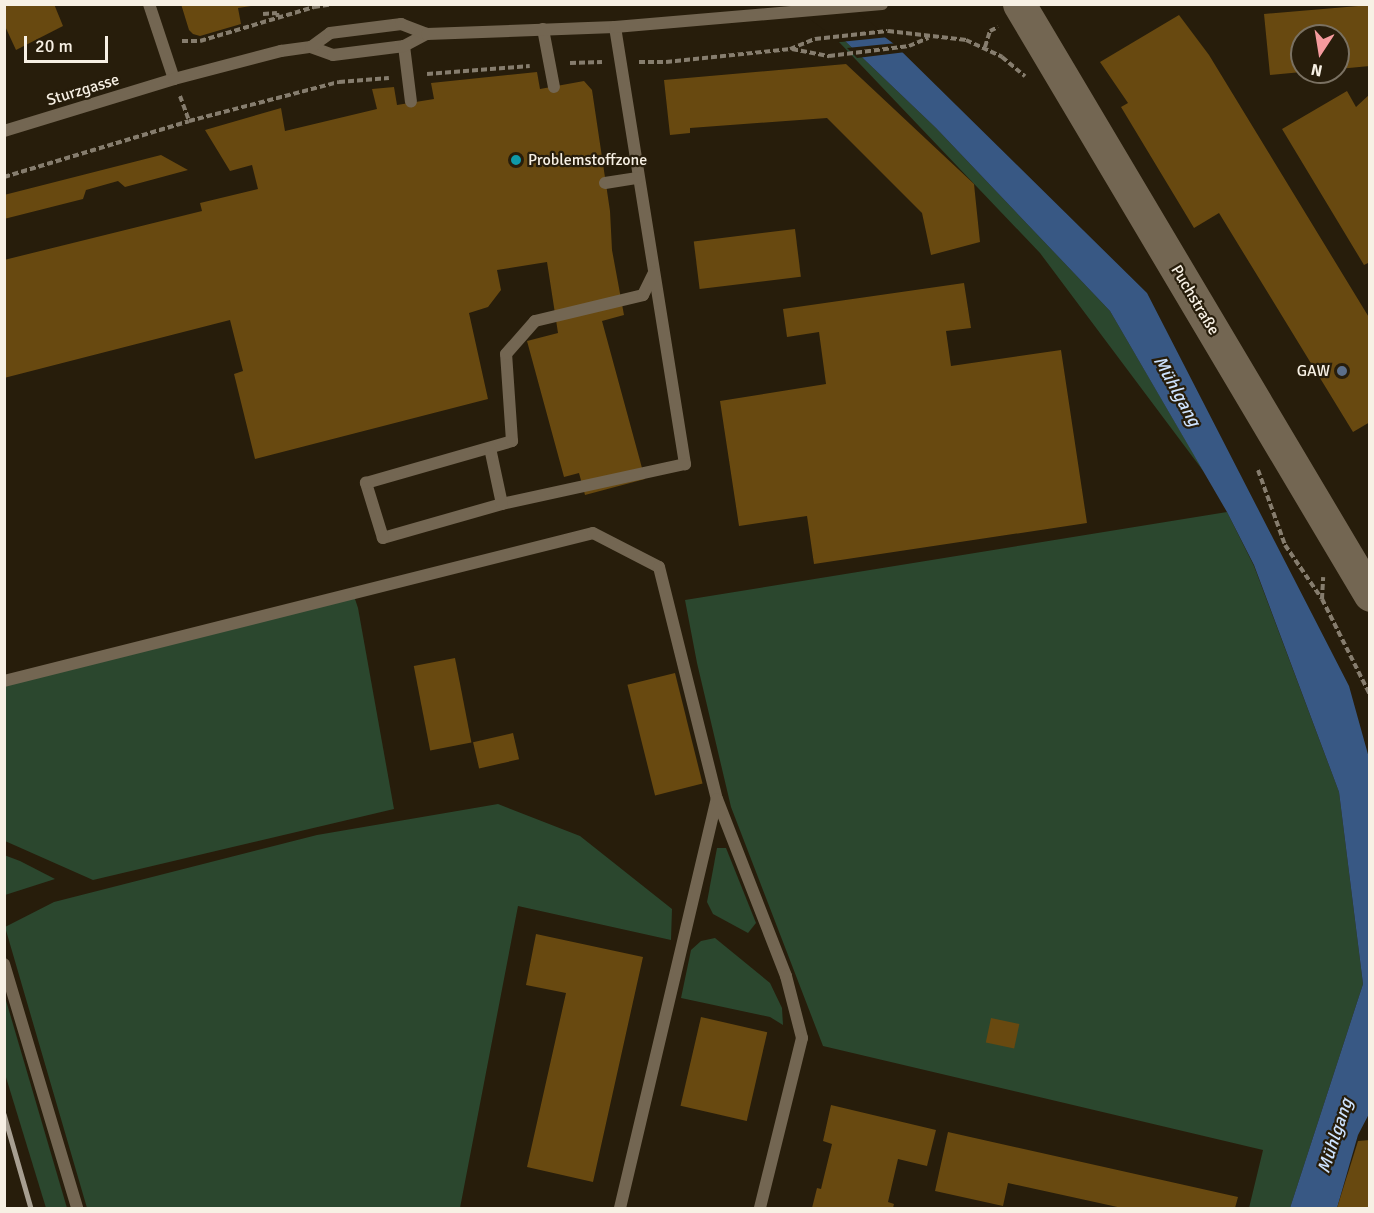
<!DOCTYPE html>
<meta charset="utf-8">
<style>
body{margin:0}
#map{position:relative;width:1374px;height:1213px;overflow:hidden;background:#271d0b;font-family:Signika,sans-serif}
div>[style]{position:absolute}
.green>*{inset:0;background:#2b472e}
.water>*{inset:0;background:#385884}
.pier>*{inset:0;background:#271d0b}
.building>*{inset:0;background:#684910;transform-origin:0 0}
.path>*{height:4px;margin-top:-2px;transform-origin:0;background:repeating-linear-gradient(90deg,#867d6e 0 6px,transparent 0 9px)}
.lane>*{height:12px;margin:-6px;padding:0 6px;transform-origin:6px;border-radius:6px;background:#736652}
.secondary>*{height:33px;margin:-16.5px;padding:0 16.5px;transform-origin:16.5px;border-radius:16.5px;background:#736652}
.rail>*{height:4.5px;margin:-2.25px;padding:0 2.25px;transform-origin:2.25px;border-radius:2.25px;background:#a79f91}
.dots>*{width:16px;height:16px;translate:-50% -50%;box-sizing:border-box;border:3px solid #271d0b;border-radius:50%}
span{translate:-50% -50%;white-space:nowrap;text-align:center;line-height:1.15;-webkit-text-stroke:4.5px #271d0b;paint-order:stroke}
.street-label{font-size:16px;color:#f7f0e4}
.poi-label{font-size:16px;color:#f7f0e4}
.left{translate:0 -50%;text-align:left}
.right{translate:-100% -50%;text-align:right}
.water-label{font-size:18px;color:#cee3ff;font-style:italic}
.frame{position:absolute;inset:0;border:6px solid #f7f0e4;pointer-events:none}
.north{position:absolute;left:1290px;top:24px;width:60px;height:60px;box-sizing:border-box;background:#271d0b;border:2px solid #7a7162;border-radius:50%;rotate:192deg;font-size:16px;font-weight:700;line-height:24px;text-align:center;color:#f7f0e4}
.north::after{content:'';display:block;margin:auto;width:21px;height:27px;background:#f59b9e;clip-path:polygon(50% 0,100% 100%,50% 72%,0 100%)}
.scale{position:absolute;left:24px;top:36px;width:84px;height:27px;box-sizing:border-box;border:3px solid #f7f0e4;border-top:0;padding-left:8px;font-size:18px;line-height:21px;white-space:nowrap;color:#f7f0e4;-webkit-text-stroke:4px #271d0b;paint-order:stroke}
</style>
<div id="map">
<div class="green">
<i style="clip-path:polygon(845px 41px,936px 128px,1110px 311px,1204px 472px,1040px 253px,839px 42px)"></i>
<i style="clip-path:polygon(1227px 512px,1254px 566px,1339px 792px,1363px 984px,1290px 1208px,1249px 1208px,1263px 1150px,823px 1046px,731px 807px,697px 663px,685px 600px)"></i>
<i style="clip-path:polygon(353px 593px,358px 608px,394px 809px,93px 880px,5px 841px,4px 681px)"></i>
<i style="clip-path:polygon(498px 804px,580px 836px,672px 909px,671px 940px,518px 906px,460px 1208px,87px 1208px,5px 927px,54px 902px,317px 835px)"></i>
<i style="clip-path:polygon(717px 848px,726px 848px,756px 923px,748px 933px,713px 914px,707px 902px)"></i>
<i style="clip-path:polygon(4px 855px,20px 861px,55px 879px,5px 895px)"></i>
<i style="clip-path:polygon(715px 938px,770px 983px,782px 1008px,783px 1025px,770px 1017px,681px 998px,691px 950px,701px 941px)"></i>
<i style="clip-path:polygon(4px 997px,5px 997px,67px 1208px,46px 1208px,5px 1074px)"></i>
</div>
<div class="water">
<i style="clip-path:polygon(842px 5px,894px 44px,1147px 293px,1349px 686px,1369px 758px,1370px 1112px,1358px 1135px,1337px 1208px,1290px 1208px,1363px 984px,1339px 792px,1254px 565px,1227px 512px,1110px 311px,936px 128px,845px 41px,811px 17px)"></i>
</div>
<div class="pier">
<i style="clip-path:polygon(790px 4px,847px 4px,889px 37px,840px 42px)"></i>
<i style="clip-path:polygon(897px 43px,906px 52px,857px 58px,847px 48px)"></i>
</div>
<div class="building">
<i style="clip-path:polygon(4px 4px,54px 4px,63px 26px,16px 50px,4px 24px)"></i>
<i style="clip-path:polygon(181px 4px,251px 4px,251px 6px,238px 8px,241px 24px,200px 36px,193px 34px,189px 30px)"></i>
<i style="clip-path:polygon(1370px 5px,1370px 66px,1338px 69px,1338px 36px,1302px 36px,1302px 72px,1270px 75px,1264px 14px)"></i>
<i style="clip-path:polygon(1179px 15px,1209px 55px,1370px 319px,1370px 422px,1353px 432px,1219px 213px,1194px 228px,1121px 107px,1128px 103px,1100px 62px)"></i>
<i style="clip-path:polygon(846px 64px,974px 184px,980px 242px,931px 255px,922px 213px,827px 118px,690px 128px,690px 133px,670px 135px,664px 80px)"></i>
<i style="clip-path:polygon(537px 72px,540px 89px,584px 81px,592px 90px,610px 211px,612px 250px,624px 315px,602px 321px,645px 479px,585px 495px,579px 473px,564px 477px,527px 341px,558px 333px,547px 262px,497px 270px,501px 290px,488px 307px,469px 313px,488px 399px,255px 459px,234px 374px,243px 371px,230px 320px,4px 378px,4px 260px,202px 211px,200px 203px,258px 189px,252px 165px,230px 171px,205px 130px,281px 108px,285px 131px,377px 109px,372px 89px,394px 87px,397px 105px,434px 99px,431px 83px)"></i>
<i style="clip-path:polygon(1347px 91px,1356px 107px,1370px 94px,1369px 267px,1368px 263px,1364px 265px,1282px 129px)"></i>
<i style="clip-path:polygon(161px 155px,188px 170px,125px 187px,118px 181px,86px 190px,83px 199px,4px 219px,4px 195px)"></i>
<i style="left:795px;top:229px;width:48px;height:102px;rotate:83deg"></i>
<i style="clip-path:polygon(964px 283px,971px 328px,946px 331px,951px 366px,1061px 350px,1087px 523px,814px 564px,807px 516px,739px 526px,720px 401px,826px 384px,819px 332px,787px 337px,783px 309px)"></i>
<i style="left:455px;top:658px;width:86px;height:42px;rotate:79deg"></i>
<i style="left:675px;top:673px;width:114px;height:49px;rotate:76deg"></i>
<i style="left:513px;top:733px;width:27px;height:41px;rotate:77deg"></i>
<i style="clip-path:polygon(536px 934px,643px 957px,593px 1182px,527px 1167px,566px 993px,526px 985px)"></i>
<i style="left:701px;top:1017px;width:68px;height:91px;rotate:13deg"></i>
<i style="left:991px;top:1018px;width:29px;height:25px;rotate:12deg"></i>
<i style="clip-path:polygon(831px 1105px,936px 1130px,927px 1166px,898px 1159px,888px 1202px,894px 1204px,893px 1208px,812px 1208px,817px 1188px,821px 1189px,832px 1144px,823px 1141px)"></i>
<i style="clip-path:polygon(948px 1132px,1238px 1197px,1235px 1208px,1122px 1208px,1008px 1183px,1003px 1206px,935px 1191px)"></i>
<i style="clip-path:polygon(1370px 1140px,1370px 1208px,1337px 1208px,1358px 1141px)"></i>
</div>
<div class="path">
<i style="left:263px;top:14px;width:14px;rotate:-4deg"></i>
<i style="left:277px;top:13px;width:4px;rotate:76deg"></i>
<i style="left:182px;top:41px;width:18px"></i>
<i style="left:200px;top:41px;width:119px;rotate:-16.6deg"></i>
<i style="left:314px;top:7px;width:18px;rotate:-9deg"></i>
<i style="left:985px;top:47px;width:17px;rotate:-73deg"></i>
<i style="left:990px;top:31px;width:9px;rotate:-27deg"></i>
<i style="left:792px;top:49px;width:38px;rotate:11deg"></i>
<i style="left:829px;top:56px;width:81px;rotate:-7.1deg"></i>
<i style="left:909px;top:46px;width:21px;rotate:-23deg"></i>
<i style="left:639px;top:62px;width:27px"></i>
<i style="left:666px;top:62px;width:125px;rotate:-6deg"></i>
<i style="left:790px;top:49px;width:27px;rotate:-22deg"></i>
<i style="left:815px;top:39px;width:73px;rotate:-6.3deg"></i>
<i style="left:888px;top:31px;width:79px;rotate:6.6deg"></i>
<i style="left:966px;top:40px;width:40px;rotate:25deg"></i>
<i style="left:1002px;top:57px;width:30px;rotate:40deg"></i>
<i style="left:570px;top:63px;width:32px;rotate:-2deg"></i>
<i style="left:427px;top:74px;width:103px;rotate:-4.4deg"></i>
<i style="left:180px;top:96px;width:27px;rotate:70deg"></i>
<i style="left:4px;top:177px;width:193px;rotate:-16.8deg"></i>
<i style="left:189px;top:121px;width:155px;rotate:-14.6deg"></i>
<i style="left:339px;top:82px;width:50px;rotate:-4.6deg"></i>
<i style="left:1258px;top:470px;width:80px;rotate:70.2deg"></i>
<i style="left:1285px;top:545px;width:65px;rotate:55.6deg"></i>
<i style="left:1322px;top:599px;width:107px;rotate:63.4deg"></i>
<i style="left:1322px;top:599px;width:22px;rotate:-87deg"></i>
</div>
<div class="lane">
<i style="left:149px;top:4px;width:79px;rotate:71.6deg"></i>
<i style="left:615px;top:27px;width:443px;rotate:80.9deg"></i>
<i style="left:685px;top:464px;width:187px;rotate:167.7deg"></i>
<i style="left:502px;top:504px;width:124px;rotate:164.1deg"></i>
<i style="left:383px;top:538px;width:58px;rotate:-107.2deg"></i>
<i style="left:366px;top:483px;width:152px;rotate:-16deg"></i>
<i style="left:512px;top:441px;width:87px;rotate:-93.9deg"></i>
<i style="left:506px;top:354px;width:44px;rotate:-48.7deg"></i>
<i style="left:535px;top:321px;width:111px;rotate:-13.5deg"></i>
<i style="left:643px;top:295px;width:25px;rotate:-64deg"></i>
<i style="left:543px;top:29px;width:59px;rotate:79.3deg"></i>
<i style="left:404px;top:46px;width:56px;rotate:82.9deg"></i>
<i style="left:311px;top:47px;width:23px;rotate:20deg"></i>
<i style="left:333px;top:55px;width:72px;rotate:-7.2deg"></i>
<i style="left:404px;top:46px;width:26px;rotate:-28deg"></i>
<i style="left:4px;top:131px;width:178px;rotate:-17deg"></i>
<i style="left:174px;top:79px;width:111px;rotate:-14.7deg"></i>
<i style="left:281px;top:51px;width:30px;rotate:-8deg"></i>
<i style="left:311px;top:47px;width:24px;rotate:-36deg"></i>
<i style="left:330px;top:33px;width:72px;rotate:-7.2deg"></i>
<i style="left:401px;top:24px;width:28px;rotate:21deg"></i>
<i style="left:427px;top:34px;width:188px;rotate:-2.1deg"></i>
<i style="left:615px;top:27px;width:268px;rotate:-4.9deg"></i>
<i style="left:605px;top:183px;width:33px;rotate:-9deg"></i>
<i style="left:490px;top:448px;width:57px;rotate:77.9deg"></i>
<i style="left:4px;top:681px;width:607px;rotate:-14.1deg"></i>
<i style="left:593px;top:533px;width:74px;rotate:27.3deg"></i>
<i style="left:659px;top:567px;width:239px;rotate:76deg"></i>
<i style="left:717px;top:799px;width:190px;rotate:68.7deg"></i>
<i style="left:786px;top:976px;width:64px;rotate:75.5deg"></i>
<i style="left:802px;top:1038px;width:175px;rotate:103.9deg"></i>
<i style="left:4px;top:964px;width:255px;rotate:73.3deg"></i>
<i style="left:620px;top:1208px;width:420px;rotate:-76.7deg"></i>
</div>
<div class="secondary">
<i style="left:1019px;top:4px;width:687px;rotate:59.29deg"></i>
</div>
<div class="rail">
<i style="left:4px;top:1114px;width:98px;rotate:74deg"></i>
</div>
<div class="dots">
<i style="left:516px;top:160px;background:#0f9aa8"></i>
<i style="left:1342px;top:371px;background:#5c6f8a"></i>
</div>
<div class="street-label">
<span style="left:83px;top:90px;rotate:-17deg">Sturzgasse</span>
<span style="left:1195px;top:300px;rotate:59deg">Puchstraße</span>
</div>
<div class="poi-label">
<span class="left" style="left:528px;top:160px">Problemstoffzone</span>
<span class="right" style="left:1330px;top:371px">GAW</span>
</div>
<div class="water-label">
<span style="left:1177px;top:391px;rotate:61deg">Mühlgang</span>
<span style="left:1335px;top:1136px;rotate:-72deg">Mühlgang</span>
</div>
<div class="frame"></div>
<div class="north">N</div>
<div class="scale">20 m</div>
</div>
